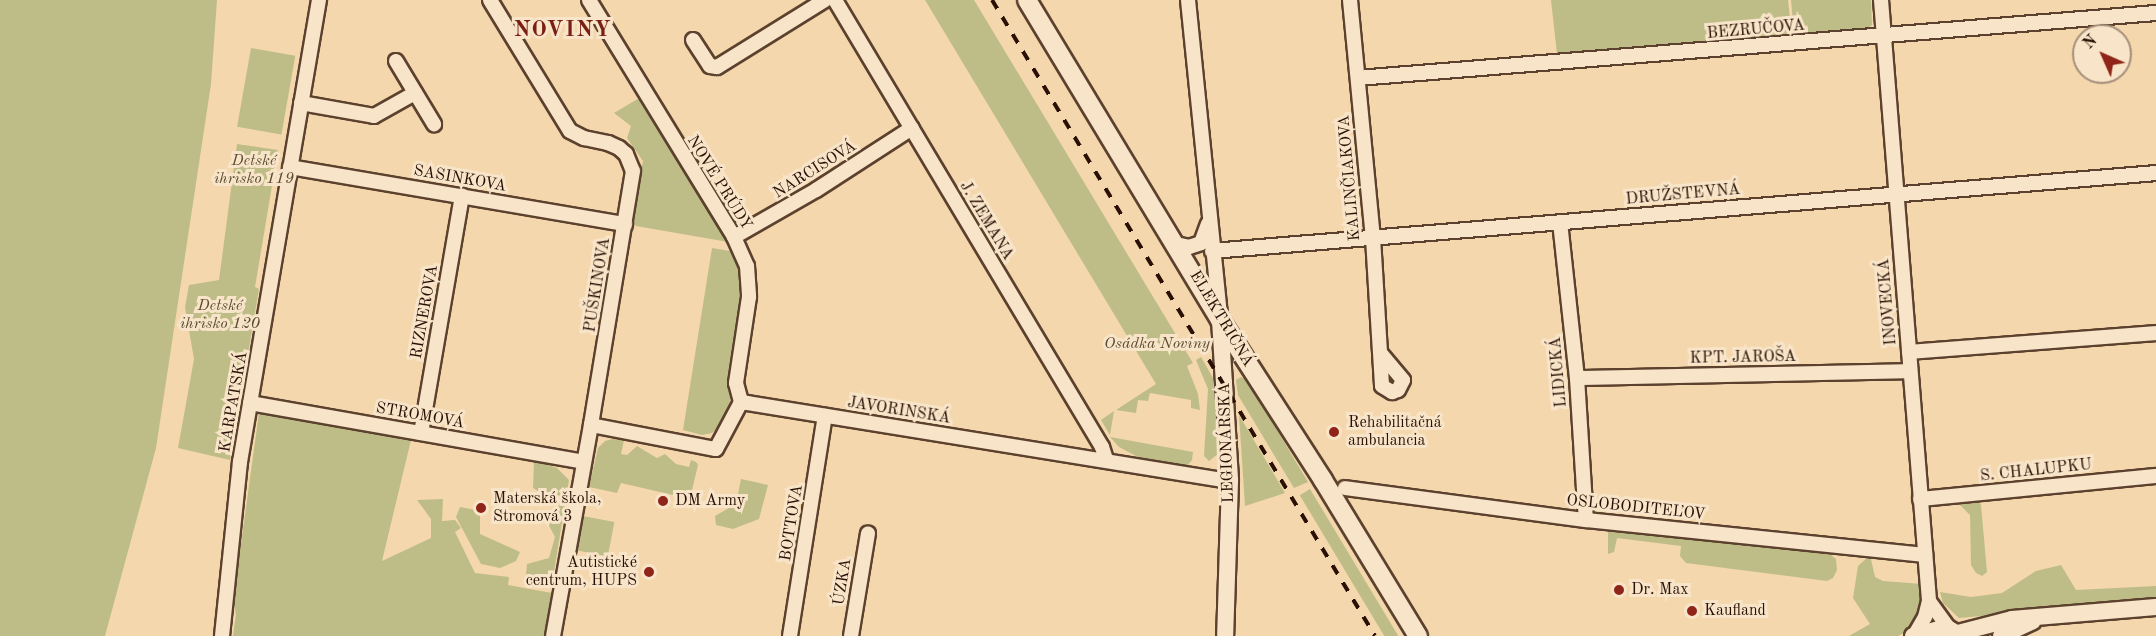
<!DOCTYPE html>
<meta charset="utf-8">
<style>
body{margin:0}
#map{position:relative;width:2156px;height:636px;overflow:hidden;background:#f4d7ac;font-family:"Old Standard TT",serif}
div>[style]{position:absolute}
.green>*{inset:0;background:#bebd88;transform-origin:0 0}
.roads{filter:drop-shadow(2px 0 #5c412e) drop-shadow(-2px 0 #5c412e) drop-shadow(0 2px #5c412e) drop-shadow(0 -2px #5c412e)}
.minor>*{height:14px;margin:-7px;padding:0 7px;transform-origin:7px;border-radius:7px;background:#f8e5c9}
.tertiary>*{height:16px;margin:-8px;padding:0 8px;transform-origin:8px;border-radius:8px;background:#f8e5c9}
.secondary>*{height:18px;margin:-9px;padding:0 9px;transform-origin:9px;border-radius:9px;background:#f8e5c9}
.rail>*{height:4px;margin-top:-2px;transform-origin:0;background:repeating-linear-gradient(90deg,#290f04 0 10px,transparent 0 20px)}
.dots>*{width:16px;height:16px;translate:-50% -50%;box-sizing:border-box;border:3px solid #f8e5c9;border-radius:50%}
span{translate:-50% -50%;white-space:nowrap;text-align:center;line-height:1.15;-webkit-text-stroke:6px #f8e5c9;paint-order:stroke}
.street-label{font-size:16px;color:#290f04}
.park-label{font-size:16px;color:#5d4c32;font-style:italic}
.poi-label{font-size:16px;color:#290f04}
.left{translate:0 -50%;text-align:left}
.right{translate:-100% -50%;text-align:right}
.district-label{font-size:22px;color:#7a1f14;font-weight:700;letter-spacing:1.5px}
.north{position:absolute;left:2072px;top:24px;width:60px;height:60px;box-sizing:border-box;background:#f8e5c9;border:2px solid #a58f7a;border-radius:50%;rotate:315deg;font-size:16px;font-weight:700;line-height:24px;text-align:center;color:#290f04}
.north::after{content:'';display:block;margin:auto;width:21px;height:27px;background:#8f2418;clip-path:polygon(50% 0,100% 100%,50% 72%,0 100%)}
</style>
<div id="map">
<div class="green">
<i style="clip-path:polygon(0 0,217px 0,211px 84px,156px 448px,105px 636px,0 636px)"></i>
<i style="clip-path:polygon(925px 0,974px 0,1193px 363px,1187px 366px,1198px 394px,1200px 410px,1191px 408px,1191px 400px,1150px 393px,1148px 401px,1138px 400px,1136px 413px,1116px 410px,1156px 384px)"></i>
<i style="clip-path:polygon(1551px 0,1788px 0,1792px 36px,1557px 54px)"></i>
<i style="clip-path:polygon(1791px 0,1871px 0,1872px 25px,1868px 28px,1794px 34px)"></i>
<i style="left:251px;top:48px;width:45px;height:80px;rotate:10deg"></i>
<i style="clip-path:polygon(641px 97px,734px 243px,636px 226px,631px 219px,643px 161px,627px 138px,631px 126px,614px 113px)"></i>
<i style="clip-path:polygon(237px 144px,278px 150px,255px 287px,259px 289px,230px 460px,178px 448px,194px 359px,185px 307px,189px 285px,219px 280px)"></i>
<i style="clip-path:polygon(712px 248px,742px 253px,750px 287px,729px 408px,723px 424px,712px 433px,702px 435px,683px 430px)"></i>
<i style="clip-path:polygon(1201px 357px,1213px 378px,1219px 441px,1219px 453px,1209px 461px,1204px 456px,1208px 389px,1196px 360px)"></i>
<i style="clip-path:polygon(1241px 377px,1247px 380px,1308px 482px,1294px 488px,1238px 395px,1236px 380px)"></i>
<i style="clip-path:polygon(1114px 411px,1110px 435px,1101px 420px)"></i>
<i style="clip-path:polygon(259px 413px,373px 431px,411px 440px,382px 561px,431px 538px,431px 519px,417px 500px,443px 499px,442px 521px,455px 520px,461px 528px,455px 532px,475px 573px,509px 577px,508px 585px,552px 593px,544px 636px,233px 636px,236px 614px,233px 602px)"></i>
<i style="clip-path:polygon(1239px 415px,1285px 493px,1245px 506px)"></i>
<i style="clip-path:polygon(1110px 437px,1193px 452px,1192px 460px,1187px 466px,1138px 457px,1119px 447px)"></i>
<i style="clip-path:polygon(612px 439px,624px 440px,621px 454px,627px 455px,637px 446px,657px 458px,665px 454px,676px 464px,689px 467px,691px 460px,696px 462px,698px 465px,691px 494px,673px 495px,621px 483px,617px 493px,589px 487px,598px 448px,605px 441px)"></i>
<i style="clip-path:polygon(534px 460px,557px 468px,569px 480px,553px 578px,526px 574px,527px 564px,549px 558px,555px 537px,545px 518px,556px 513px,562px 496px,543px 494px,533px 488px)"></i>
<i style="clip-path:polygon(741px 479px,768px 485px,759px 519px,733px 529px,716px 525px,715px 516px,736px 504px)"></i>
<i style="left:1310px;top:489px;width:172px;height:12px;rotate:59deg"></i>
<i style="clip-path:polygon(1978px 501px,1981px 505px,1987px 572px,1982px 576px,1976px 573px,1971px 565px,1970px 515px,1959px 504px)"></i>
<i style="clip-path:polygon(460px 507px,480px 511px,480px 534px,520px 552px,516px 561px,500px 568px,481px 564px,456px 517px)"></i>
<i style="left:583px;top:516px;width:32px;height:35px;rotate:11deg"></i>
<i style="clip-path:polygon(1608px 529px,1826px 551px,1836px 559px,1837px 570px,1833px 578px,1827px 581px,1686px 563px,1680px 556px,1681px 546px,1617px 538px,1614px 552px,1608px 554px)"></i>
<i style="clip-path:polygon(1870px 555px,1875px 577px,1883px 581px,1922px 584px,1924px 603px,1914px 628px,1898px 636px,1849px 636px,1870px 624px,1853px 598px,1858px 566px)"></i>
<i style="clip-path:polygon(2061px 565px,2076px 590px,2156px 586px,2156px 600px,1959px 618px,1943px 603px,1940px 592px,1971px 597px,2002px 593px,2036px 571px)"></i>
</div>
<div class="roads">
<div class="minor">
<i style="left:490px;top:0;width:153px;rotate:58.6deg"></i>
<i style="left:570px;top:131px;width:16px;rotate:27deg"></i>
<i style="left:584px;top:138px;width:25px;rotate:12deg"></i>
<i style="left:608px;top:143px;width:12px;rotate:24deg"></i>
<i style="left:619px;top:148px;width:9px;rotate:41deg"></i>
<i style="left:626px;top:154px;width:18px;rotate:68deg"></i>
<i style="left:633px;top:171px;width:257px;rotate:99.4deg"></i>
<i style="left:591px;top:425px;width:214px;rotate:100.2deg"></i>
<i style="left:589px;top:0;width:278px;rotate:58.5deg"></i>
<i style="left:734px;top:237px;width:32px;rotate:66deg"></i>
<i style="left:747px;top:266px;width:31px;rotate:86deg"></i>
<i style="left:749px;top:297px;width:87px;rotate:98.6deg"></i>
<i style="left:736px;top:383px;width:20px;rotate:75deg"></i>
<i style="left:835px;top:0;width:521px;rotate:59.15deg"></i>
<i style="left:1102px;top:447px;width:13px;rotate:72deg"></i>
<i style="left:1188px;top:0;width:319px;rotate:84.2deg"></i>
<i style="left:1350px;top:0;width:239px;rotate:84.5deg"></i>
<i style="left:1373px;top:238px;width:148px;rotate:86.5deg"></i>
<i style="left:1382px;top:386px;width:12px;rotate:31deg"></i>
<i style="left:1392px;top:392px;width:6px;rotate:-18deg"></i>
<i style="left:1398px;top:390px;width:11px;rotate:-63deg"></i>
<i style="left:1403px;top:380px;width:34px;rotate:-130deg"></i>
<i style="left:1881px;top:0;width:603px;rotate:85.43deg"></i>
<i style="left:1929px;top:601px;width:16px;rotate:104deg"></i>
<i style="left:1925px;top:617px;width:22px;rotate:120deg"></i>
<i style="left:693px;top:40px;width:31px;rotate:57deg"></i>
<i style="left:710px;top:66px;width:7px;rotate:8deg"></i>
<i style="left:717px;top:67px;width:127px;rotate:-31.8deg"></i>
<i style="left:396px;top:61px;width:74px;rotate:58.9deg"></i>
<i style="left:1358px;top:78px;width:801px;rotate:-4.66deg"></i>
<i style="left:301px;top:103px;width:74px;rotate:10.1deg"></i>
<i style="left:374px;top:116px;width:47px;rotate:-29.3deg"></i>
<i style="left:290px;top:167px;width:340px;rotate:9.7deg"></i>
<i style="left:1560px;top:222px;width:157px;rotate:83.8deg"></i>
<i style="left:1577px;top:378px;width:142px;rotate:86.4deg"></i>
<i style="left:734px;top:237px;width:95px;rotate:-29.8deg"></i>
<i style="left:816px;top:190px;width:114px;rotate:-32.9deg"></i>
<i style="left:1176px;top:244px;width:13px;rotate:13deg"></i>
<i style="left:1189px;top:247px;width:13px;rotate:-18deg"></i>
<i style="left:1201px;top:243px;width:20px;rotate:-70deg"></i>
<i style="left:1212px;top:251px;width:947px;rotate:-4.72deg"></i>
<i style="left:1909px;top:352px;width:248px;rotate:-4.4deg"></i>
<i style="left:1577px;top:378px;width:333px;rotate:-1.2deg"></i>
<i style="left:250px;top:403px;width:339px;rotate:10deg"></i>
<i style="left:591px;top:425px;width:127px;rotate:10.9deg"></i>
<i style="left:716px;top:449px;width:53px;rotate:-62deg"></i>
<i style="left:741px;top:402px;width:495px;rotate:9.2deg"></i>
<i style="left:421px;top:433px;width:241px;rotate:-80.2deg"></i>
<i style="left:1345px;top:488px;width:243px;rotate:7.6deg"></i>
<i style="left:1586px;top:520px;width:341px;rotate:5.9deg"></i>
<i style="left:1920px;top:499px;width:237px;rotate:-5.6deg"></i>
<i style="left:1929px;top:601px;width:34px;rotate:54deg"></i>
<i style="left:222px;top:636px;width:175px;rotate:-84.1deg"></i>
<i style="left:240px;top:462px;width:469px;rotate:-80.3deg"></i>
<i style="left:790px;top:636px;width:223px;rotate:-81deg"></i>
<i style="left:851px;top:636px;width:104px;rotate:-80.6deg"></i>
</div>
<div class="tertiary">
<i style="left:1220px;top:320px;width:161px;rotate:86.4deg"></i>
<i style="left:1230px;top:481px;width:155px;rotate:91.8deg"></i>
<i style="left:1958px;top:633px;width:56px;rotate:-14.5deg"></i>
<i style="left:2012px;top:619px;width:144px;rotate:-4.8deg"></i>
<i style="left:1913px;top:636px;width:27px;rotate:-15deg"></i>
<i style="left:1939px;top:629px;width:10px"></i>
<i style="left:1949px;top:629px;width:14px;rotate:30deg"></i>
<i style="left:2001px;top:636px;width:35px;rotate:-25deg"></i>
</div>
<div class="secondary">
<i style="left:1027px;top:0;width:374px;rotate:58.9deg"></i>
<i style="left:1220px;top:320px;width:190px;rotate:57.2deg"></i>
<i style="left:1323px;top:480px;width:183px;rotate:58.7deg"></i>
</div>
</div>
<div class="rail">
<i style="left:992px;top:0;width:742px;rotate:58.94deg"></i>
</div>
<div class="dots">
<i style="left:1334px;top:432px;background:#8f2418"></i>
<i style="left:663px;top:501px;background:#8f2418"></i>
<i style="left:481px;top:508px;background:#8f2418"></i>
<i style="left:649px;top:572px;background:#8f2418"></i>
<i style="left:1619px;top:590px;background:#8f2418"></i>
<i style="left:1692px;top:611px;background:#8f2418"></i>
</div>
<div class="street-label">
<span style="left:1756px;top:30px;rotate:-5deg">BEZRUČOVA</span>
<span style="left:815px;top:170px;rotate:-32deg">NARCISOVÁ</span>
<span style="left:1350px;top:178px;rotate:-95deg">KALINČIAKOVA</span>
<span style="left:460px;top:179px;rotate:10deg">SASINKOVA</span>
<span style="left:719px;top:183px;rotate:58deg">NOVÉ PRÚDY</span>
<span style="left:1683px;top:195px;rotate:-5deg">DRUŽSTEVNÁ</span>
<span style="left:986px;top:221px;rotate:59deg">J. ZEMANA</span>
<span style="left:598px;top:285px;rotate:-81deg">PUŠKINOVA</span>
<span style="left:1888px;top:302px;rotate:-95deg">INOVECKÁ</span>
<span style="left:425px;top:312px;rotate:-80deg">RIZNEROVA</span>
<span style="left:1221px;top:319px;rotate:59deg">ELEKTRIČNÁ</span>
<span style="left:1743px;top:358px;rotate:-1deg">KPT. JAROŠA</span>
<span style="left:1559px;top:372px;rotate:-95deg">LIDICKÁ</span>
<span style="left:234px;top:402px;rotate:-80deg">KARPATSKÁ</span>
<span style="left:899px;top:411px;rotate:9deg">JAVORINSKÁ</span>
<span style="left:420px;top:416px;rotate:10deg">STROMOVÁ</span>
<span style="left:1227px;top:443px;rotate:-92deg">LEGIONÁRSKA</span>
<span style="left:2036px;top:471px;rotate:-6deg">S. CHALUPKU</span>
<span style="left:1636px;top:508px;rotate:6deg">OSLOBODITEĽOV</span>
<span style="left:792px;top:523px;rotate:-81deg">BOTTOVA</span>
<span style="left:843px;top:582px;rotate:-81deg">ÚZKA</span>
</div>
<div class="park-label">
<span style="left:254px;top:170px">Detské<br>ihrisko 119</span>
<span style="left:220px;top:315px">Detské<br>ihrisko 120</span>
<span style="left:1157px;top:344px">Osádka Noviny</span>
</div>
<div class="poi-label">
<span class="left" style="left:1348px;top:432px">Rehabilitačná<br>ambulancia</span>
<span class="left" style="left:493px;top:508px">Materská škola,<br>Stromová 3</span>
<span class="left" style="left:675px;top:501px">DM Army</span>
<span class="right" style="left:637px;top:572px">Autistické<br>centrum, HUPS</span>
<span class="left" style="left:1631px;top:590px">Dr. Max</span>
<span class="left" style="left:1704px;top:611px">Kaufland</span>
</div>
<div class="district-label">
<span style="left:563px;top:31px">NOVINY</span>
</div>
<div class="north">N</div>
</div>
